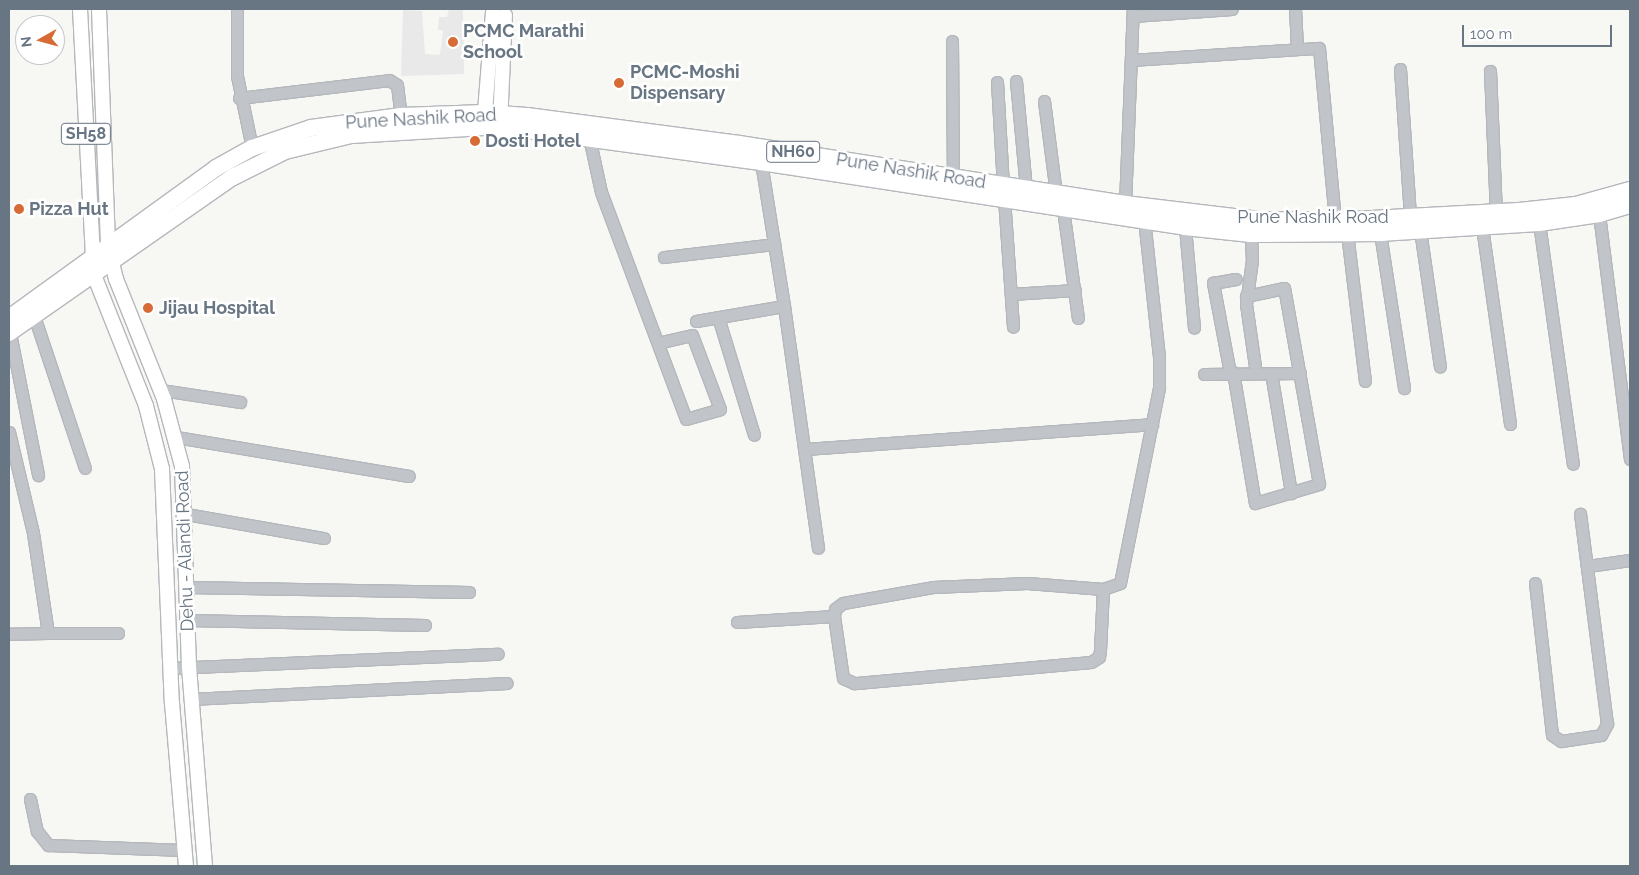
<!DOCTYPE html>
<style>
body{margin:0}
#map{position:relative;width:1639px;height:875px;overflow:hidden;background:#f7f7f4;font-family:Raleway,sans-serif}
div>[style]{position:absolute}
.built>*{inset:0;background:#e8e9e8}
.roads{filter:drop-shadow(1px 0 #b4b8bc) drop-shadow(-1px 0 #b4b8bc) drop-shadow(0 1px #b4b8bc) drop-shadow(0 -1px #b4b8bc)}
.minor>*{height:11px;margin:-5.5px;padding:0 5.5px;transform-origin:5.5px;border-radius:5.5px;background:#c1c4c8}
.major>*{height:14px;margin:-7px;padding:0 7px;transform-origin:7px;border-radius:7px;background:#fff}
.highway>*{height:16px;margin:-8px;padding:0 8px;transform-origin:8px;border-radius:8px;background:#fff}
.dots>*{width:14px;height:14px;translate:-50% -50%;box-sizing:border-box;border:2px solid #fff;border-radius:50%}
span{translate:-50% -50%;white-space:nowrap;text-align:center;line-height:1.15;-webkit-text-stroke:5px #fff;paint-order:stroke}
.shield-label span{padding:1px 4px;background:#fff;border:1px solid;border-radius:4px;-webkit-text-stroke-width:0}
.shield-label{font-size:16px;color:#687583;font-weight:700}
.poi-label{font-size:18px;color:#687583;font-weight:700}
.left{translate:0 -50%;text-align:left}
.street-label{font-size:18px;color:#687583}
.frame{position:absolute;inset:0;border:10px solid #687583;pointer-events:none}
.north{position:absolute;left:15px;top:15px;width:50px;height:50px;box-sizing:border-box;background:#fff;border:1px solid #c3c8cd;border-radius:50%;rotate:263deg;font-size:14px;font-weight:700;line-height:20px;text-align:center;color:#687583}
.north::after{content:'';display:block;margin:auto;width:18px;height:22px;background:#d66b36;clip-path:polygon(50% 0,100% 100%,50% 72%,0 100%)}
.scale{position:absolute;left:1462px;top:25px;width:150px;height:22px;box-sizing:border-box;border:2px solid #687583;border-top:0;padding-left:6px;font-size:15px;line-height:18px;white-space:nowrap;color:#687583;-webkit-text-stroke:4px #fff;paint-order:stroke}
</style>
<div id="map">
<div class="built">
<i style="clip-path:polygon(449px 9px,463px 9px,464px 74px,401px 76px,403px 10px,422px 11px,425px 54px,440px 55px,443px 30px,438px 30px,439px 17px,447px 17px)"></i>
</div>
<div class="roads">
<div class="minor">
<i style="left:237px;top:9px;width:67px;rotate:90deg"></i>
<i style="left:237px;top:76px;width:74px;rotate:78.2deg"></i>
<i style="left:1295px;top:9px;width:39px;rotate:87deg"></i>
<i style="left:1133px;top:16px;width:99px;rotate:-4deg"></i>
<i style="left:952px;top:41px;width:136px;rotate:89.6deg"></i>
<i style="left:1131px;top:60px;width:188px;rotate:-3.7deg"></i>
<i style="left:1319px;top:48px;width:174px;rotate:84.7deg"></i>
<i style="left:1400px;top:69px;width:148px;rotate:86.1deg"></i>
<i style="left:1490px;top:71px;width:141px;rotate:87.6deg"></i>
<i style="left:1016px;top:81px;width:108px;rotate:84.7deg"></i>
<i style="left:997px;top:82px;width:104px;rotate:86.7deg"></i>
<i style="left:239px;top:98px;width:151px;rotate:-6.8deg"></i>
<i style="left:389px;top:80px;width:9px;rotate:32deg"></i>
<i style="left:397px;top:85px;width:31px;rotate:83deg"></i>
<i style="left:1044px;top:101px;width:94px;rotate:82.6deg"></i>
<i style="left:589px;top:137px;width:56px;rotate:77.7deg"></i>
<i style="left:601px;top:192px;width:242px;rotate:69.5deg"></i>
<i style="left:686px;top:419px;width:35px;rotate:-16deg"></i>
<i style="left:720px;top:409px;width:79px;rotate:-110.7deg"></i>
<i style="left:692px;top:335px;width:35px;rotate:167deg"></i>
<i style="left:761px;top:162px;width:146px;rotate:80.9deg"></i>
<i style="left:784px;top:306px;width:244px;rotate:82deg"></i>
<i style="left:1004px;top:198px;width:129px;rotate:86deg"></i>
<i style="left:1125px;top:204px;width:195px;rotate:-87.7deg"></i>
<i style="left:1063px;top:209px;width:110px;rotate:82.2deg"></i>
<i style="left:1599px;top:214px;width:247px;rotate:82.8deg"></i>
<i style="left:1539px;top:223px;width:243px;rotate:82deg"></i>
<i style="left:1185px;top:227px;width:101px;rotate:84.9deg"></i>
<i style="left:1482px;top:227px;width:199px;rotate:81.9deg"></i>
<i style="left:1420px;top:230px;width:138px;rotate:81.7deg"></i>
<i style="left:1347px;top:233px;width:149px;rotate:83.1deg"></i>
<i style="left:1380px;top:233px;width:157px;rotate:81.2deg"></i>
<i style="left:1251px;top:234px;width:26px;rotate:88deg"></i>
<i style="left:1252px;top:260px;width:44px;rotate:97.8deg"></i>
<i style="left:1246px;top:304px;width:70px;rotate:81.8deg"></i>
<i style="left:664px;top:257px;width:111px;rotate:-6.7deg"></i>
<i style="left:1011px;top:294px;width:64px;rotate:-3.6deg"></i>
<i style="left:34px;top:316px;width:160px;rotate:71.5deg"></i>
<i style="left:718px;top:317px;width:123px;rotate:73deg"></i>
<i style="left:696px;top:321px;width:89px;rotate:-9.7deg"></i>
<i style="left:10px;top:333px;width:145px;rotate:78.8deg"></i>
<i style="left:1233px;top:372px;width:133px;rotate:80.5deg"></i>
<i style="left:1255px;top:503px;width:67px;rotate:-16.5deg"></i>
<i style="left:1319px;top:484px;width:199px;rotate:-100.1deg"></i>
<i style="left:1284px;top:288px;width:39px;rotate:168deg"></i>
<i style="left:1230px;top:373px;width:92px;rotate:-100.7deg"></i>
<i style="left:1213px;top:283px;width:23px;rotate:-10deg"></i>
<i style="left:1271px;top:373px;width:122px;rotate:80.5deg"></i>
<i style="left:1204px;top:374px;width:96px;rotate:-0.6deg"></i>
<i style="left:161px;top:390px;width:80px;rotate:8.6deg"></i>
<i style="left:9px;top:432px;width:104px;rotate:76.6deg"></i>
<i style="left:33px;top:533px;width:101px;rotate:81.5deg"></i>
<i style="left:48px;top:633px;width:39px;rotate:179deg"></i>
<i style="left:176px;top:437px;width:236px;rotate:9.5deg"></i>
<i style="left:804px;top:449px;width:349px;rotate:-4.1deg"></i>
<i style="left:186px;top:514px;width:140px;rotate:9.9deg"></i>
<i style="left:1588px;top:566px;width:42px;rotate:-8.1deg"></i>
<i style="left:1535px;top:583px;width:153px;rotate:83.6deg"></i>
<i style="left:1552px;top:735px;width:11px;rotate:34deg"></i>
<i style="left:1561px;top:741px;width:40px;rotate:-8.5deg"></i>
<i style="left:1601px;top:735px;width:13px;rotate:-61deg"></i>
<i style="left:1607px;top:724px;width:212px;rotate:-97.3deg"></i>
<i style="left:187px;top:587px;width:282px;rotate:1deg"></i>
<i style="left:1103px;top:589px;width:61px;rotate:92.8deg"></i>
<i style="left:1100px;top:650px;width:7px;rotate:98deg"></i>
<i style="left:1099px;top:657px;width:9px;rotate:148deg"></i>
<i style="left:1091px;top:662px;width:238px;rotate:174.9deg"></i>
<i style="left:854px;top:683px;width:12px;rotate:-156deg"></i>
<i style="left:843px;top:678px;width:63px;rotate:-98.3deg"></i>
<i style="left:834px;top:616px;width:7px;rotate:-82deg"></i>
<i style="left:835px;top:609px;width:10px;rotate:-37deg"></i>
<i style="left:843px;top:603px;width:91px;rotate:-10.1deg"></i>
<i style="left:933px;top:587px;width:94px;rotate:-2.4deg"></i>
<i style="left:1027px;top:583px;width:76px;rotate:4.5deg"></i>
<i style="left:1103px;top:589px;width:18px;rotate:-19deg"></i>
<i style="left:1120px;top:583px;width:200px;rotate:-78.7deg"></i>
<i style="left:1159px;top:387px;width:30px;rotate:-90deg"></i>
<i style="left:1159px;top:357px;width:138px;rotate:-96.2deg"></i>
<i style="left:188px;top:620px;width:237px;rotate:1.2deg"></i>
<i style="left:737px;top:622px;width:97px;rotate:-3.5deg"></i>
<i style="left:48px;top:633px;width:70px"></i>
<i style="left:171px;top:668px;width:327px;rotate:-2.5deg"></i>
<i style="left:191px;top:699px;width:316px;rotate:-2.9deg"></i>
<i style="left:30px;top:799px;width:33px;rotate:78deg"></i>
<i style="left:37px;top:831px;width:18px;rotate:52deg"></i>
<i style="left:48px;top:845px;width:136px;rotate:2.1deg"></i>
</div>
<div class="major">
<i style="left:80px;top:9px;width:266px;rotate:87deg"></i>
<i style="left:94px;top:275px;width:141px;rotate:68.3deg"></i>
<i style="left:146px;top:406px;width:65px;rotate:75.7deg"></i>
<i style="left:162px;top:469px;width:234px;rotate:87.6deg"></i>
<i style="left:172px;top:703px;width:164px;rotate:85.1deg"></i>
<i style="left:99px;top:9px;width:238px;rotate:87.8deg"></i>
<i style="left:108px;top:247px;width:33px;rotate:76deg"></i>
<i style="left:116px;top:279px;width:129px;rotate:68.2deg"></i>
<i style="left:164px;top:399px;width:69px;rotate:75deg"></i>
<i style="left:182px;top:466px;width:201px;rotate:88deg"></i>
<i style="left:189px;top:667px;width:200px;rotate:85.4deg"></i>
<i style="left:484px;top:124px;width:112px;rotate:-85.4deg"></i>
<i style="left:500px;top:124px;width:109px;rotate:-87.4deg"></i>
</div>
<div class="highway">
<i style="left:9px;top:318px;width:256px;rotate:-35.9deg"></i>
<i style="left:216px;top:168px;width:41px;rotate:-29.1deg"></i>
<i style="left:252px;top:148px;width:62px;rotate:-18.7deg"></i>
<i style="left:311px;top:128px;width:91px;rotate:-7.6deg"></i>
<i style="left:401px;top:116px;width:84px;rotate:-2deg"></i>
<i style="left:485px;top:113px;width:42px;rotate:4.1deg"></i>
<i style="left:527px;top:116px;width:214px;rotate:7.5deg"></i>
<i style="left:739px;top:144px;width:391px;rotate:8.8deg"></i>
<i style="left:1125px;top:204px;width:135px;rotate:6.8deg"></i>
<i style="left:1259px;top:220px;width:76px;rotate:0.8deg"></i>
<i style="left:1335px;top:221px;width:184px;rotate:-3.1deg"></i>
<i style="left:1519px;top:211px;width:57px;rotate:-6deg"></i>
<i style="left:1576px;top:205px;width:56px;rotate:-15.5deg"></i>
<i style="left:9px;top:333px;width:273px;rotate:-34.9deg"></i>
<i style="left:233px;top:177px;width:58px;rotate:-26.6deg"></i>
<i style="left:285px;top:151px;width:68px;rotate:-13.6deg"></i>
<i style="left:351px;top:135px;width:133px;rotate:-3.4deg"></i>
<i style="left:484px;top:127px;width:42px;rotate:4.1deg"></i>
<i style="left:526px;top:130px;width:237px;rotate:7.8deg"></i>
<i style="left:761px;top:162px;width:429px;rotate:8.7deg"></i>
<i style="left:1185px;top:227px;width:66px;rotate:6.1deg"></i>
<i style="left:1251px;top:234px;width:129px;rotate:-0.4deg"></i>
<i style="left:1380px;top:233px;width:159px;rotate:-3.6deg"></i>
<i style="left:1539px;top:223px;width:61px;rotate:-8.5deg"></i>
<i style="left:1599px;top:214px;width:32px;rotate:-16deg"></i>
</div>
</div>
<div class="dots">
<i style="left:453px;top:42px;background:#d66b36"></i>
<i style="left:619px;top:83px;background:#d66b36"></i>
<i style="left:475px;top:141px;background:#d66b36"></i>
<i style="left:19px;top:209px;background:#d66b36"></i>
<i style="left:148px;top:308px;background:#d66b36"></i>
</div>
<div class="shield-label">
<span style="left:86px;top:134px">SH58</span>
<span style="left:793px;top:152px">NH60</span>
</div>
<div class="poi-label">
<span class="left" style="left:463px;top:42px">PCMC Marathi<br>School</span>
<span class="left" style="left:630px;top:83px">PCMC-Moshi<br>Dispensary</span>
<span class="left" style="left:485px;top:141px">Dosti Hotel</span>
<span class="left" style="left:29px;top:209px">Pizza Hut</span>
<span class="left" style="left:159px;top:308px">Jijau Hospital</span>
</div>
<div class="street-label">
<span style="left:421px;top:119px;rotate:-3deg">Pune Nashik Road</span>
<span style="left:911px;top:171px;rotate:9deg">Pune Nashik Road</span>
<span style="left:1313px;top:217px">Pune Nashik Road</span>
<span style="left:185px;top:551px;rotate:-92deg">Dehu - Alandi Road</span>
</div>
<div class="frame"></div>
<div class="north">N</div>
<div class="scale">100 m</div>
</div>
